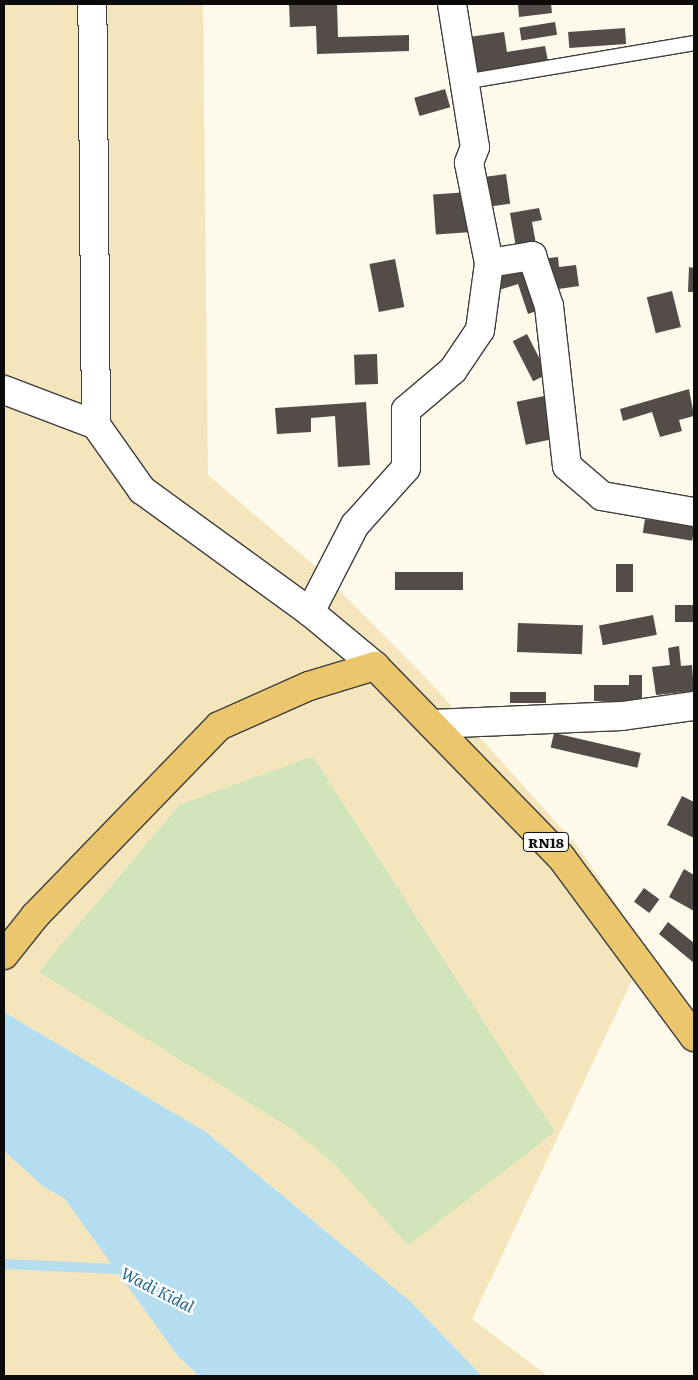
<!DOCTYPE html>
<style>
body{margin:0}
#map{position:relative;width:698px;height:1380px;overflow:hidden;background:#fdf9eb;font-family:Literata,serif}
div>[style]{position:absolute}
.green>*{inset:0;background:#d2e4b9}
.sand>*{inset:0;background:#f4e5bc}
.water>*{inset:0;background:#b5ddf0}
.stream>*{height:10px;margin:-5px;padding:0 5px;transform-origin:5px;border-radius:5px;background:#b5ddf0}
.building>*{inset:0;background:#534c49;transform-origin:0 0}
.roads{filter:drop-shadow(1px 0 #3e3e3e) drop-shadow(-1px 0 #3e3e3e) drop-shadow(0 1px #3e3e3e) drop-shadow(0 -1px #3e3e3e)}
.service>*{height:14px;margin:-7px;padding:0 7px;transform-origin:7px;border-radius:7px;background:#fff}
.minor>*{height:28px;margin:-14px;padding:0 14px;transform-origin:14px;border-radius:14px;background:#fff}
.tertiary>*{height:28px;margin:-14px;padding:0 14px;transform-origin:14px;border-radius:14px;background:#fff}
.primary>*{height:28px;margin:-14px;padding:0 14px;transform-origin:14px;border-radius:14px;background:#ecc66d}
span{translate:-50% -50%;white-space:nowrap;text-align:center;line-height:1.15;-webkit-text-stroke:5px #fff;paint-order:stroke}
.shield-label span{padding:1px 4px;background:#fff;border:1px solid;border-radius:4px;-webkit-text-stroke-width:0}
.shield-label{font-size:14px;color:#0b0b0b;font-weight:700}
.water-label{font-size:16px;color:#216691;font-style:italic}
.frame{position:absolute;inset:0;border:5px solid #0b0b0b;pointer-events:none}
</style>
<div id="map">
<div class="green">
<i style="clip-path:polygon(313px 756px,555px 1132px,408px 1246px,334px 1164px,291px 1129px,38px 972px,180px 804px)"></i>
</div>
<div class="sand">
<i style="clip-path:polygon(evenodd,4px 4px,203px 4px,208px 475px,316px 567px,430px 682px,579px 848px,646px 950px,472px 1319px,548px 1376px,482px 1376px,411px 1302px,206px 1132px,4px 1012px,4px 4px,313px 756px,555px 1132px,408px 1246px,334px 1164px,291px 1129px,38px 972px,180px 804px,313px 756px)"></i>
<i style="clip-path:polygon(4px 1151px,44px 1187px,64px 1198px,177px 1355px,199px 1376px,4px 1376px)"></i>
</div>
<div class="water">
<i style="clip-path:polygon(4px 1012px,206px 1132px,411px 1302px,482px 1376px,199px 1376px,177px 1355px,64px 1198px,44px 1187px,4px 1151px)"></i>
</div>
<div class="stream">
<i style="left:4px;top:1264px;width:113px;rotate:2.5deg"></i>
</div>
<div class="building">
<i style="clip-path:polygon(289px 4px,337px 4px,338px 37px,409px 35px,409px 51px,317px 54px,316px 26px,290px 27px)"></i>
<i style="clip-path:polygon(518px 4px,551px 4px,552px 13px,519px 17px)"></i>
<i style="left:555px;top:22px;width:13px;height:36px;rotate:81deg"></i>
<i style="left:625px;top:28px;width:16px;height:57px;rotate:86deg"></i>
<i style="clip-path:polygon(504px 32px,507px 52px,545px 46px,548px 61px,475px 72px,469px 37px)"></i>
<i style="left:445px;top:89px;width:19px;height:32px;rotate:74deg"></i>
<i style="left:506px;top:174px;width:30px;height:31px;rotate:82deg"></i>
<i style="left:469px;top:192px;width:40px;height:36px;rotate:86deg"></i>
<i style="clip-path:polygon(539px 208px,542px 220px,532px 222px,536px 244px,516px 247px,510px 213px)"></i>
<i style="clip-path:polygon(558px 257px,559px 267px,576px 265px,579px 286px,545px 291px,541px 259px)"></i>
<i style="left:395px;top:259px;width:49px;height:26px;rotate:79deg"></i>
<i style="clip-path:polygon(527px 263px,542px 309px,528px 314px,518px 284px,496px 291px,491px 275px)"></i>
<i style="clip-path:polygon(689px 267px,694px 268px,694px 292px,688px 292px)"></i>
<i style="left:672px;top:291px;width:37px;height:26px;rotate:76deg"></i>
<i style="left:527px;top:334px;width:45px;height:16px;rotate:63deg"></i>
<i style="left:377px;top:354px;width:30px;height:23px;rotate:88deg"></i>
<i style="clip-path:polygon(689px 389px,694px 416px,679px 420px,682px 431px,660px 437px,652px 412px,623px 421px,620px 409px)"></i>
<i style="left:544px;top:396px;width:44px;height:28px;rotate:78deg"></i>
<i style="clip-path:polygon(366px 402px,370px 465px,338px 467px,335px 416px,311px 418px,311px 432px,277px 434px,275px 408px)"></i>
<i style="left:645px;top:519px;width:50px;height:14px;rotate:9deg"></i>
<i style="left:616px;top:564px;width:17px;height:28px"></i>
<i style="left:463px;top:572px;width:18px;height:68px;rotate:90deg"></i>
<i style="left:675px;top:605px;width:19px;height:17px"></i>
<i style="left:653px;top:615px;width:20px;height:55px;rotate:79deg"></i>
<i style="left:518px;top:623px;width:65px;height:29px;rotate:2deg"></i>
<i style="clip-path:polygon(679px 646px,681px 666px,692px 665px,694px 691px,656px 695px,652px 667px,670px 665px,668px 648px)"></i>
<i style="clip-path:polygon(629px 675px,642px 675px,642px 702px,594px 701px,594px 685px,629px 685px)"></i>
<i style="left:510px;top:692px;width:36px;height:11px"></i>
<i style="left:554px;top:733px;width:89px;height:15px;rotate:13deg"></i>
<i style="clip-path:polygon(682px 796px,694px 802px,694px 838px,667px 825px)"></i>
<i style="clip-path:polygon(684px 869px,694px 875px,694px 911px,669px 897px)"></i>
<i style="left:644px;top:888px;width:19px;height:17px;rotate:36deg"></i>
<i style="clip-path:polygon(668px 922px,694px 943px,694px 963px,659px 934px)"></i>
</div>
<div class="roads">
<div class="service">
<i style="left:464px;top:82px;width:233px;rotate:-9.6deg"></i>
</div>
<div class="minor">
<i style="left:452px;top:4px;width:145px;rotate:80.9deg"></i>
<i style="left:475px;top:147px;width:17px;rotate:111deg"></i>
<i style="left:469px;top:163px;width:102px;rotate:78.7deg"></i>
<i style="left:489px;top:263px;width:44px;rotate:-9.2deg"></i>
<i style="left:532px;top:256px;width:53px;rotate:71.2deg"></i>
<i style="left:549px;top:306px;width:161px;rotate:83.6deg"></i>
<i style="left:567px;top:466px;width:46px;rotate:40.6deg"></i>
<i style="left:602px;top:496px;width:93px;rotate:9.9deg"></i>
<i style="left:4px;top:390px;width:98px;rotate:20.8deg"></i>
<i style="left:96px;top:425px;width:421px;rotate:-90.5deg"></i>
<i style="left:310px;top:612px;width:98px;rotate:-62.7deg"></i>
<i style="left:355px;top:525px;width:76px;rotate:-48.2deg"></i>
<i style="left:406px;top:468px;width:58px;rotate:-90deg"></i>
<i style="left:406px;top:410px;width:62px;rotate:-40.4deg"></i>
<i style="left:453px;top:370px;width:48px;rotate:-56deg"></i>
<i style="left:480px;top:330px;width:68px;rotate:-82.3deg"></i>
<i style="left:432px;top:724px;width:190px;rotate:-2.4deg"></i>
<i style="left:622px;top:716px;width:73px;rotate:-7.9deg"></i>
</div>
<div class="tertiary">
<i style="left:96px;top:425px;width:80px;rotate:54.7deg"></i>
<i style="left:142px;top:490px;width:208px;rotate:36deg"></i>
<i style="left:310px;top:612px;width:85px;rotate:39.7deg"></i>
</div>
<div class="primary">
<i style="left:4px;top:955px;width:50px;rotate:-51.5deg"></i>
<i style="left:35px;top:916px;width:264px;rotate:-45.9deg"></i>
<i style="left:219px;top:726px;width:98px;rotate:-24deg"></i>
<i style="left:309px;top:686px;width:69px;rotate:-16.9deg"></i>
<i style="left:375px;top:666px;width:267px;rotate:45.8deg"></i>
<i style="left:561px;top:857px;width:224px;rotate:53.5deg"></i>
</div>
</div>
<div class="shield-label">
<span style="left:546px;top:842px">RN18</span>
</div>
<div class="water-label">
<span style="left:158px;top:1289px;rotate:27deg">Wadi Kidal</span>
</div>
<div class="frame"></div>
</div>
